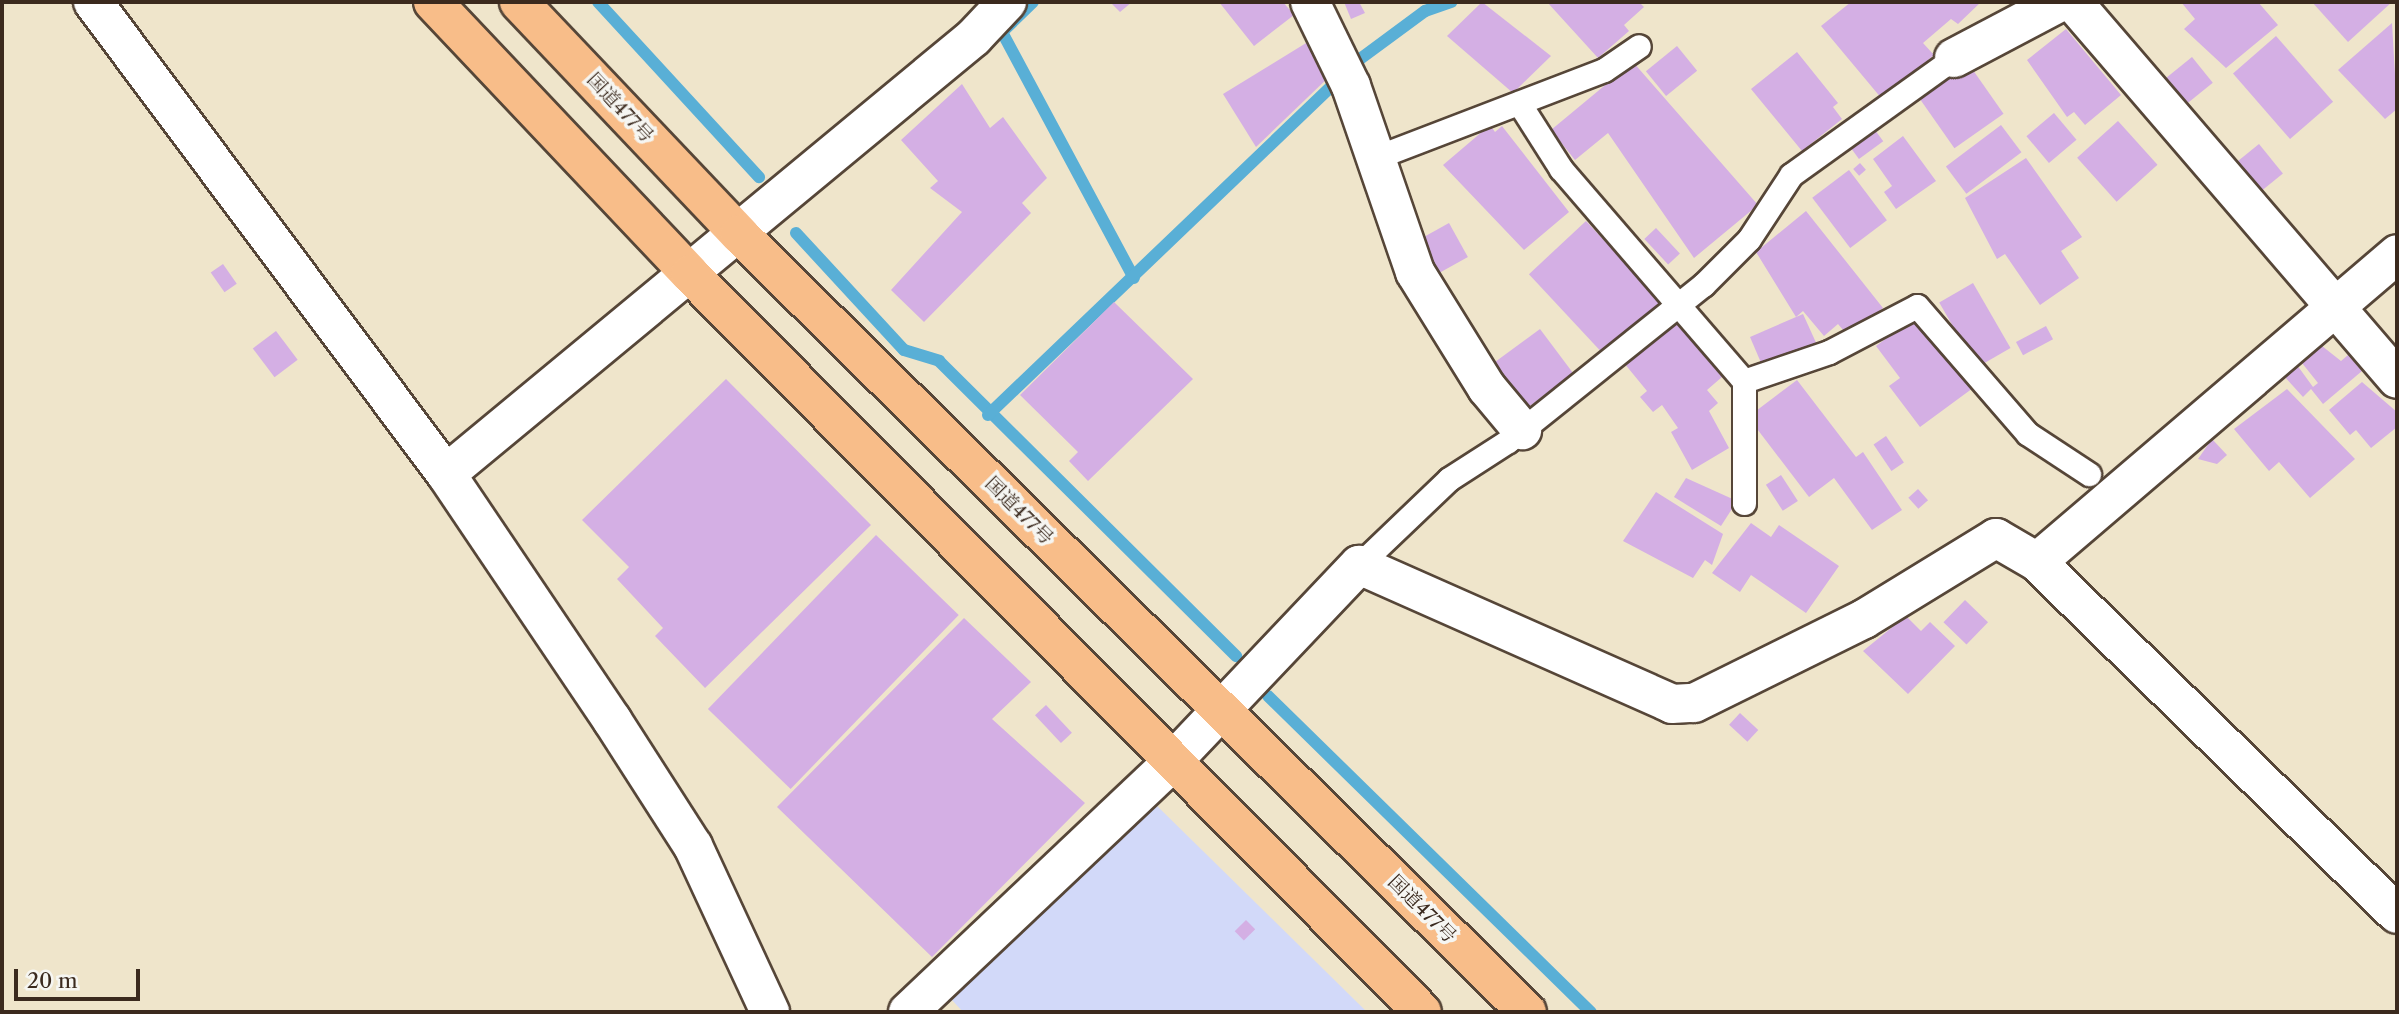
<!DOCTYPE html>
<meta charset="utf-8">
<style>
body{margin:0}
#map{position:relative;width:2399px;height:1014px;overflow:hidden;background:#efe5cb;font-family:"Libre Caslon Text","Noto Serif JP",serif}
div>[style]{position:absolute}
.built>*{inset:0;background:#d2d9f9}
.stream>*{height:12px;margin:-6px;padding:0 6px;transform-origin:6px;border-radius:6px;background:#59afd6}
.building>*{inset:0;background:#d4afe4;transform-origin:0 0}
.roads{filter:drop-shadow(2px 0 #564638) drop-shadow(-2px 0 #564638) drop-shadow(0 2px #564638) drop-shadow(0 -2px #564638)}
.lane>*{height:23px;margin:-11.5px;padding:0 11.5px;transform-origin:11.5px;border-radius:11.5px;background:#fff}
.street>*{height:38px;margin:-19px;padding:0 19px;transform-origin:19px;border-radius:19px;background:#fff}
.highway>*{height:38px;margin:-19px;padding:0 19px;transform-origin:19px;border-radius:19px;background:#f8bd89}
span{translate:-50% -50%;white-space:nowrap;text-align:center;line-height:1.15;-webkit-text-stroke:7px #f6f6f2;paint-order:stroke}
.street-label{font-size:19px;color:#3b2a1e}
.frame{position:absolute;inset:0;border:4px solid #3b2a1e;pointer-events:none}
.scale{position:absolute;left:14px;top:969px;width:126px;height:32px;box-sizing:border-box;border:4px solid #3b2a1e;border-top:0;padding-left:9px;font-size:21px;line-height:24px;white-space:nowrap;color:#3b2a1e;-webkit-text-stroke:5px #f6f6f2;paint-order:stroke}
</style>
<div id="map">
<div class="built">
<i style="clip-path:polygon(1152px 801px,1367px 1012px,963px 1012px,952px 1000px)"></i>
</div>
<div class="stream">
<i style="left:598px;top:2px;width:238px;rotate:47.4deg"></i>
<i style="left:1033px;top:2px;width:43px;rotate:135.9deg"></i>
<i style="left:1002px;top:32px;width:279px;rotate:61.8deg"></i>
<i style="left:796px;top:233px;width:159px;rotate:47.3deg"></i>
<i style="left:904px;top:350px;width:37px;rotate:17deg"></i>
<i style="left:939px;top:361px;width:419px;rotate:44.8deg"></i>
<i style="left:988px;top:415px;width:515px;rotate:-43.74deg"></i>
<i style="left:1360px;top:59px;width:81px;rotate:-36.4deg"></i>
<i style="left:1425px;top:11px;width:28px;rotate:-19deg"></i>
<i style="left:1268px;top:696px;width:452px;rotate:44.4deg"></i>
</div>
<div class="building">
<i style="clip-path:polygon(1110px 2px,1132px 2px,1120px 12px)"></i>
<i style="clip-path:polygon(1219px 2px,1283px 2px,1294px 15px,1254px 46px)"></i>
<i style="clip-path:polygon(1344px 2px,1359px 2px,1365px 13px,1351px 19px)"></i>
<i style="clip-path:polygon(1482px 2px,1551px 56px,1513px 93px,1447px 36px)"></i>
<i style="clip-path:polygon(1547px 2px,1639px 2px,1644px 7px,1624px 25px,1629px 31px,1598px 58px)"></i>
<i style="clip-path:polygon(1851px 2px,1981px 2px,1958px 24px,1951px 19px,1923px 43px,1934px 55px,1882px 99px,1821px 26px)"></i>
<i style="clip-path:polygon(2181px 2px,2258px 2px,2278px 25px,2226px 68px,2184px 29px,2195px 19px)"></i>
<i style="clip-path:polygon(2312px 2px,2392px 2px,2348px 42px)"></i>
<i style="clip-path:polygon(2392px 23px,2397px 109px,2385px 119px,2338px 70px)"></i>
<i style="clip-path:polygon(2066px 29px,2121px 95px,2085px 125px,2074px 112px,2067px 117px,2027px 60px)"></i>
<i style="left:2276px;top:36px;width:87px;height:57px;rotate:49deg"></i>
<i style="clip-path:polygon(1311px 40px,1332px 74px,1256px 147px,1223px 94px)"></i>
<i style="left:1677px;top:46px;width:32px;height:40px;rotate:51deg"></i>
<i style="clip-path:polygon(1797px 52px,1838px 103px,1833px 107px,1842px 119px,1802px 151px,1751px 89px)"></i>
<i style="left:2192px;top:57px;width:33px;height:33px;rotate:51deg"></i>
<i style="clip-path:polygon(1633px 62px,1758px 205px,1694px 258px,1608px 133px,1575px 160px,1551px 130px)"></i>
<i style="left:1968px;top:63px;width:62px;height:60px;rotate:55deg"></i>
<i style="clip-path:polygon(962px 84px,990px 128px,1003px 117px,1047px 178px,1022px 203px,1031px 213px,924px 322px,891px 290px,962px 212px,930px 188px,938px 181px,901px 140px)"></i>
<i style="left:2054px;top:113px;width:35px;height:36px;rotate:50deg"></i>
<i style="left:2118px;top:121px;width:59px;height:55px;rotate:48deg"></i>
<i style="clip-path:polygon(1490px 125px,1495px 132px,1502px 126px,1569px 212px,1524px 250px,1443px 165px)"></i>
<i style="left:2001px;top:125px;width:34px;height:69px;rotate:53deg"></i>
<i style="left:1875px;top:130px;width:14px;height:30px;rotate:54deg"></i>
<i style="clip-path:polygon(1903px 136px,1936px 181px,1896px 209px,1884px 192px,1892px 186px,1873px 159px)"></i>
<i style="left:2259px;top:144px;width:38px;height:31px;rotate:51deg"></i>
<i style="clip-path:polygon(2026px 158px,2082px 237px,2061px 251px,2079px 278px,2040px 305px,2005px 254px,1997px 259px,1965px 198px)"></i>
<i style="left:1860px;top:163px;width:9px;height:9px;rotate:49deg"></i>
<i style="left:1849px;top:170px;width:63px;height:46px;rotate:53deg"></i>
<i style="clip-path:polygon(1806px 211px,1883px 308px,1849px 337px,1838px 324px,1824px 336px,1803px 311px,1796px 317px,1756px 252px)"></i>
<i style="left:1586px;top:221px;width:110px;height:78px;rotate:47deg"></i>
<i style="left:1449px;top:223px;width:39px;height:37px;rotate:61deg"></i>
<i style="left:1656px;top:228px;width:35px;height:16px;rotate:47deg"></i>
<i style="left:223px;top:264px;width:24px;height:15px;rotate:55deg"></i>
<i style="left:1973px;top:283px;width:75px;height:39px;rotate:60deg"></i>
<i style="clip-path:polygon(1114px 302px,1193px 379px,1088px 481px,1069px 461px,1078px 452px,1020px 395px)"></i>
<i style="clip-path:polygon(1803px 314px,1818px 347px,1762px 365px,1750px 337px)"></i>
<i style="clip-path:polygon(1919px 314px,1973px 388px,1920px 427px,1889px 386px,1900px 378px,1876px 346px)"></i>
<i style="clip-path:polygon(1675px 320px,1722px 377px,1707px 390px,1718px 403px,1709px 411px,1729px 448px,1692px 470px,1671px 432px,1678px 428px,1662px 405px,1653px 412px,1640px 397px,1647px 391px,1624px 363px)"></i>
<i style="left:2046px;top:326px;width:15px;height:34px;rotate:62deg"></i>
<i style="clip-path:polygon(1540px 329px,1573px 373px,1522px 412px,1495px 362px)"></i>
<i style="left:276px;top:331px;width:36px;height:29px;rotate:53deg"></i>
<i style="clip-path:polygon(2322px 346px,2341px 361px,2348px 355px,2362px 371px,2323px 404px,2311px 389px,2303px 397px,2284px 376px,2297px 365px,2313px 387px,2318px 383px,2302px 363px)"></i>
<i style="clip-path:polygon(726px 379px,871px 525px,705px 688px,655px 636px,663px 628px,617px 579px,629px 567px,582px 520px)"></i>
<i style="clip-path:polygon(1797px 380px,1856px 457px,1863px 452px,1902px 510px,1872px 530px,1834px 478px,1809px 497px,1748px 417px)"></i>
<i style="clip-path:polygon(2362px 382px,2397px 412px,2397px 427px,2371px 448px,2356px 430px,2350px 435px,2329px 410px)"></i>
<i style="clip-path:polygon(2287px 389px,2355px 459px,2310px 498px,2279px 462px,2269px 471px,2234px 429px)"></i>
<i style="left:1886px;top:436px;width:32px;height:15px;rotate:56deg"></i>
<i style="clip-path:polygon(2212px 439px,2227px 455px,2217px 464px,2198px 459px)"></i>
<i style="left:1781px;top:475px;width:31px;height:18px;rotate:57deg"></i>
<i style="clip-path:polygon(1686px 478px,1737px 501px,1721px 526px,1674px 497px)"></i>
<i style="left:1918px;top:489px;width:15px;height:13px;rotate:48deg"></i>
<i style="clip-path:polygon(1656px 492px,1723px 534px,1712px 565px,1705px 560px,1693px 578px,1623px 541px)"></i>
<i style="clip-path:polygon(1751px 523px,1771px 537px,1779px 525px,1839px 566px,1806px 613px,1751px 575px,1740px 592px,1712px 573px)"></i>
<i style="left:876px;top:535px;width:115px;height:242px;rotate:44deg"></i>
<i style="left:1965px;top:600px;width:32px;height:31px;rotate:44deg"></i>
<i style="clip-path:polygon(1906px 616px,1921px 631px,1930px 622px,1955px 646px,1908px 694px,1863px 651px)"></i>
<i style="clip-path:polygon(964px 618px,1031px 682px,992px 719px,1085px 803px,932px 957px,777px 807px)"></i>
<i style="left:1046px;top:705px;width:38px;height:15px;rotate:47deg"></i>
<i style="left:1740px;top:713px;width:25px;height:16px;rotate:43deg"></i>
<i style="left:1246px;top:920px;width:13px;height:16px;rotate:45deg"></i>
</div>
<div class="roads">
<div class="lane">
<i style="left:1519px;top:103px;width:78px;rotate:57.5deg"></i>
<i style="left:1561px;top:169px;width:280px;rotate:49.2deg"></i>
<i style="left:1744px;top:381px;width:122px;rotate:90deg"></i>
<i style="left:1377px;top:157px;width:243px;rotate:-21deg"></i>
<i style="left:1604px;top:70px;width:42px;rotate:-34.4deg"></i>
<i style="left:1744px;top:381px;width:90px;rotate:-18.8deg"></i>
<i style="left:1829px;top:352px;width:99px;rotate:-27.6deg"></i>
<i style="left:1917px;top:306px;width:169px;rotate:49.1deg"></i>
<i style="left:2028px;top:434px;width:73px;rotate:33.3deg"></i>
<i style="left:1359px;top:565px;width:124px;rotate:-43.7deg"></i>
<i style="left:1449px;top:479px;width:70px;rotate:-32.8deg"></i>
<i style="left:1508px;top:441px;width:250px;rotate:-38.7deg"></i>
<i style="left:1703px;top:285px;width:65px;rotate:-45deg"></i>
<i style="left:1749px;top:239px;width:77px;rotate:-56.7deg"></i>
<i style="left:1791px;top:175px;width:201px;rotate:-35.7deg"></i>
</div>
<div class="street">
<i style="left:93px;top:2px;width:589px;rotate:53.21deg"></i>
<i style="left:446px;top:474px;width:297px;rotate:56deg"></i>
<i style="left:612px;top:720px;width:150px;rotate:57.3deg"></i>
<i style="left:693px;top:846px;width:183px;rotate:65.1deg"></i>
<i style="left:1310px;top:2px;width:93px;rotate:64deg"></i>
<i style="left:1351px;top:86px;width:197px;rotate:71deg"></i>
<i style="left:1415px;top:272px;width:137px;rotate:58.2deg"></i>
<i style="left:1487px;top:388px;width:55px;rotate:50.2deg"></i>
<i style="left:2073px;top:2px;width:497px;rotate:49.3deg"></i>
<i style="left:1954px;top:58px;width:120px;rotate:-27.8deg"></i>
<i style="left:446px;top:474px;width:685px;rotate:-39.61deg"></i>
<i style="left:974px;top:37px;width:48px;rotate:-46.7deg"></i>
<i style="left:2037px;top:562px;width:474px;rotate:-40.5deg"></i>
<i style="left:908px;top:1012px;width:364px;rotate:-43.4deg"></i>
<i style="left:1172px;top:762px;width:272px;rotate:-46.5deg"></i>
<i style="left:1359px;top:565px;width:342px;rotate:23.9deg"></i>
<i style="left:1672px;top:704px;width:22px;rotate:-3deg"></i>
<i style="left:1694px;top:703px;width:190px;rotate:-26.3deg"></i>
<i style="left:1864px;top:619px;width:155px;rotate:-31.5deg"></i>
<i style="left:1996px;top:538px;width:48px;rotate:30.3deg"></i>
<i style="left:2037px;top:562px;width:503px;rotate:44.36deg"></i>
</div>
<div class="highway">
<i style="left:433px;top:2px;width:374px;rotate:46.6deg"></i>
<i style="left:690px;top:274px;width:1039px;rotate:45.23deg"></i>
<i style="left:519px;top:2px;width:320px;rotate:46.5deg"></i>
<i style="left:739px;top:234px;width:1107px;rotate:44.63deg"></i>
</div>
</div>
<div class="street-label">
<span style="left:620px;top:108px;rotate:47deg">国道477号</span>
<span style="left:1019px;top:511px;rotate:45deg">国道477号</span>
<span style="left:1422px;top:909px;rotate:45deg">国道477号</span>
</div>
<div class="frame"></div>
<div class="scale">20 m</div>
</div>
